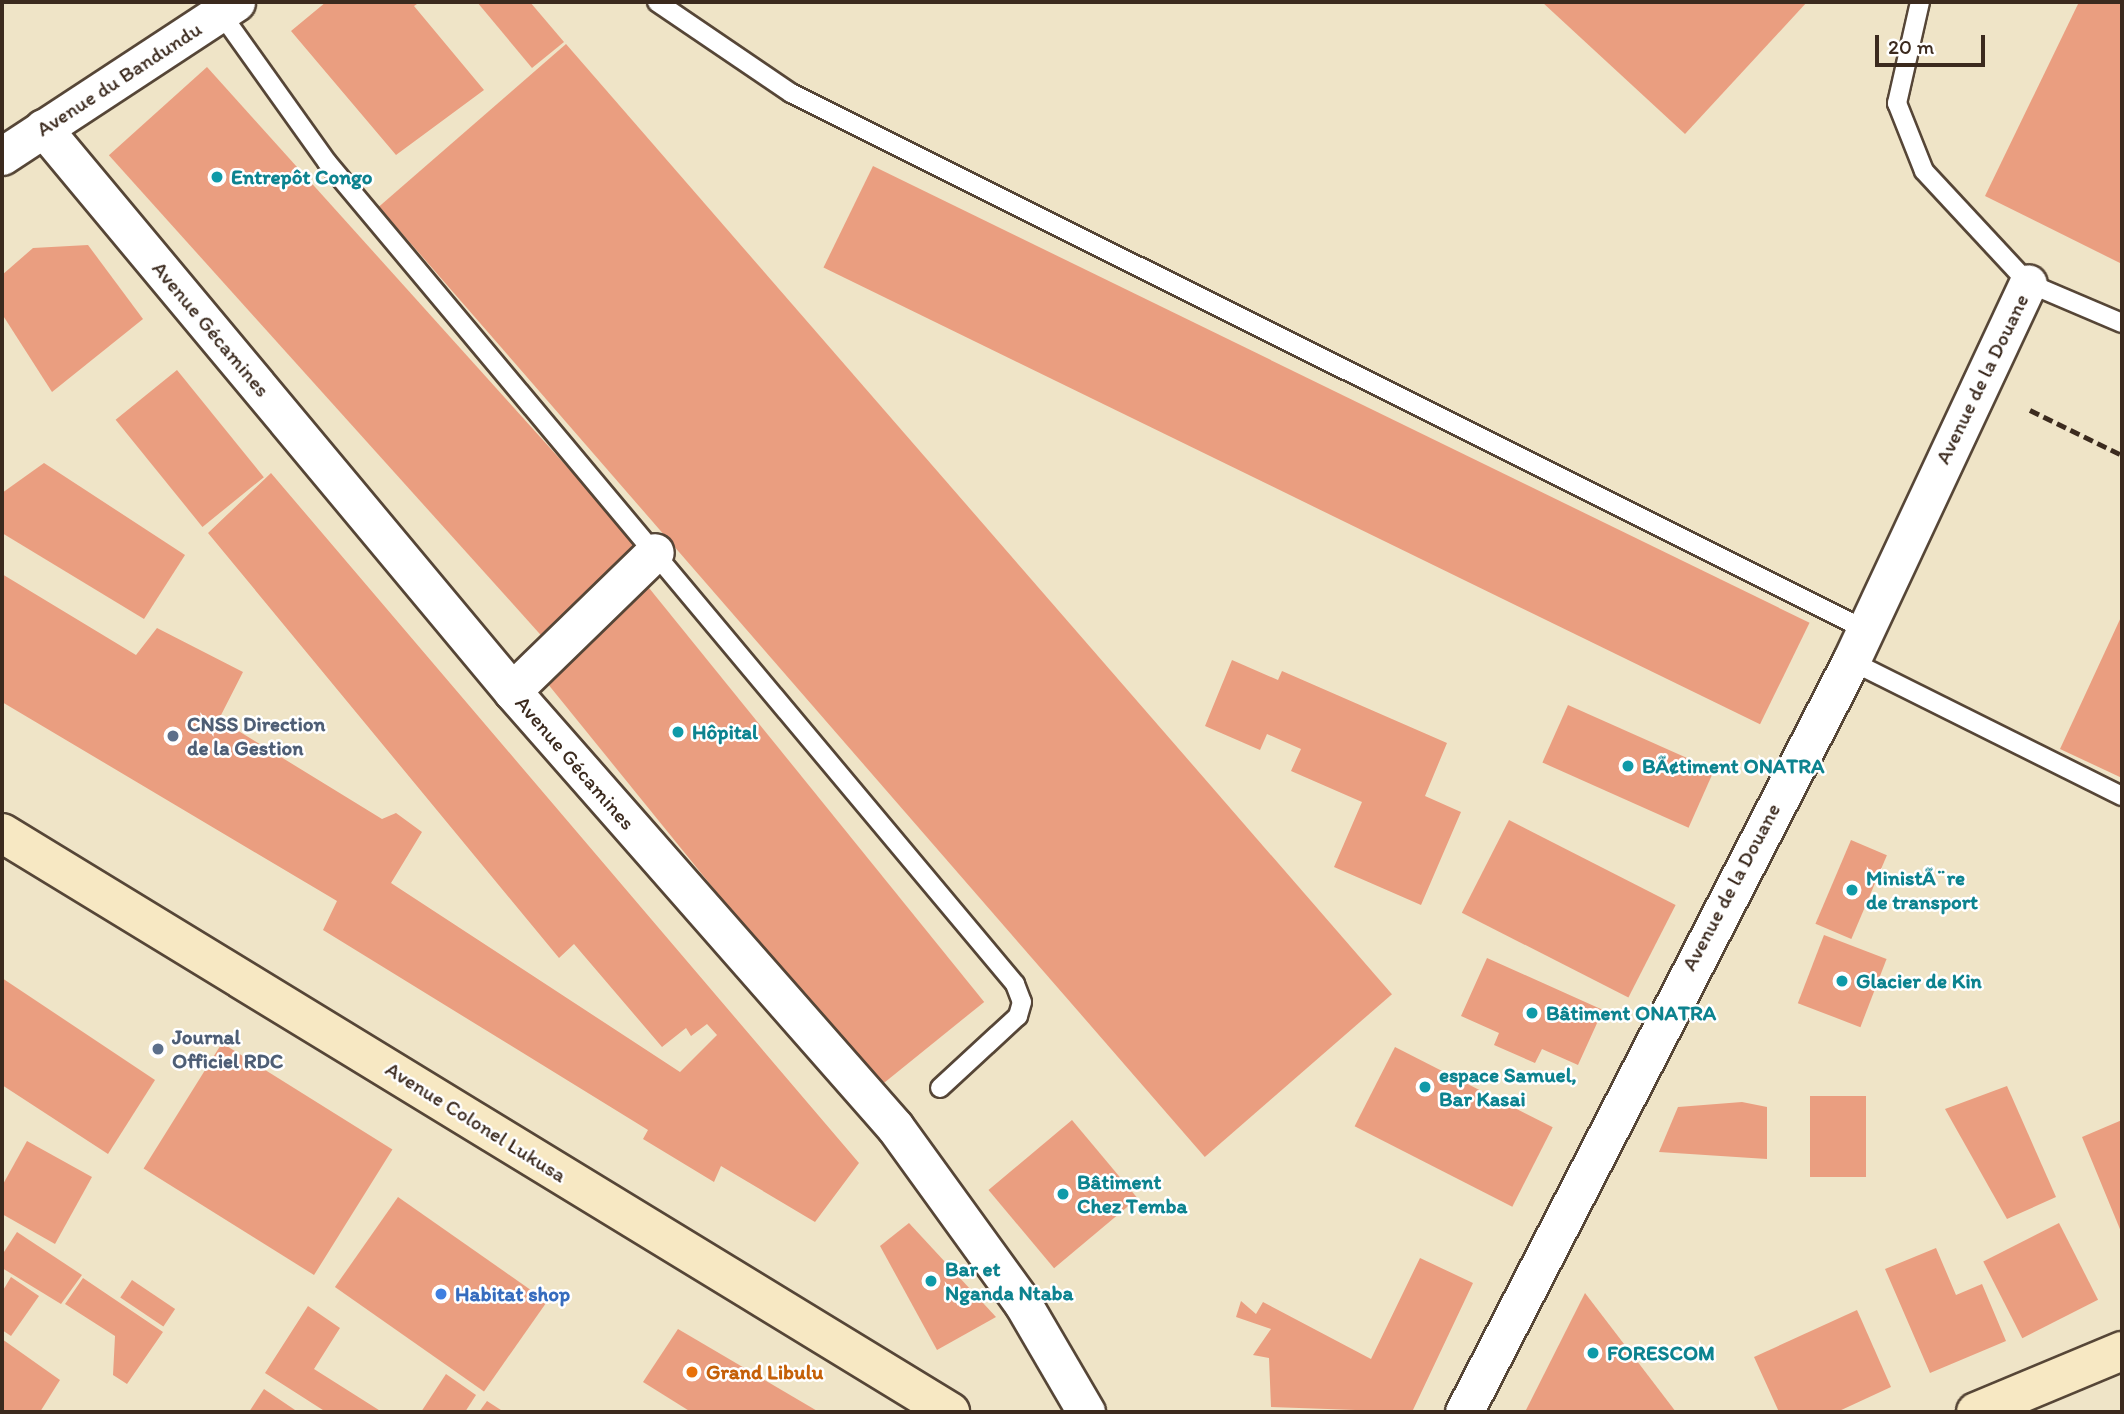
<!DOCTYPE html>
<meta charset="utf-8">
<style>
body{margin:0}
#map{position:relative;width:2124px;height:1414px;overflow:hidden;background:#efe4c7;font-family:Itim,sans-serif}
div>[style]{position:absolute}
.building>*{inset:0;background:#ea9e80;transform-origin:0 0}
.roads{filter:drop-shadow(2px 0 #564637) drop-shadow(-2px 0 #564637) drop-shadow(0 2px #564637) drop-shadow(0 -2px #564637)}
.service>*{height:18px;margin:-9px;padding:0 9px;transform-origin:9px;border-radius:9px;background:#fff}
.minor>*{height:37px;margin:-18.5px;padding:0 18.5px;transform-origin:18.5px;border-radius:18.5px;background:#fff}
.secondary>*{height:38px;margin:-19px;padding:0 19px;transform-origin:19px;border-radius:19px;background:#f7e8c3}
.rail>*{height:5px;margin-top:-2.5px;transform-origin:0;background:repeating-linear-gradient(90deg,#3b2a1e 0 10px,transparent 0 15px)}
.dots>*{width:19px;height:19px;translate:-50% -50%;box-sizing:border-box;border:4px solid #fff;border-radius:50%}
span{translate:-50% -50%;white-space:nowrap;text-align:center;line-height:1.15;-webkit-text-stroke:5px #fff;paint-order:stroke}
.street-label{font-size:21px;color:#3b2a1e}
.culture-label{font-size:21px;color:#0d838f;font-weight:700}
.left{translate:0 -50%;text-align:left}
.service-label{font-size:21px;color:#4e5e75;font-weight:700}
.shop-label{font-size:21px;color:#366cbe;font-weight:700}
.food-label{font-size:21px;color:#c56008;font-weight:700}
.frame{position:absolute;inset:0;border:4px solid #3b2a1e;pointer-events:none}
.scale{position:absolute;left:1875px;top:35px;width:110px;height:32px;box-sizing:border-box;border:4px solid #3b2a1e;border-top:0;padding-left:9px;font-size:21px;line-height:24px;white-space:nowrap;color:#3b2a1e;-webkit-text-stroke:5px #fff;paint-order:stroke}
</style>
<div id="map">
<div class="building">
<i style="clip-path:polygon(326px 2px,420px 2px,414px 6px,484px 90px,396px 155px,291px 31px)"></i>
<i style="clip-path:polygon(477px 2px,530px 2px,564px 42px,532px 68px)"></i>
<i style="clip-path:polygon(1542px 2px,1807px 2px,1685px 134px)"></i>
<i style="clip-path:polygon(2079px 2px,2122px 2px,2122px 264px,1985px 196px)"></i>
<i style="left:566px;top:44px;width:1259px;height:248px;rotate:49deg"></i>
<i style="left:207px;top:67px;width:647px;height:132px;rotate:48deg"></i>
<i style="left:873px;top:166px;width:1042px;height:113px;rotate:26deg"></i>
<i style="clip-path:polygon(88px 245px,143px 319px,52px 392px,2px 314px,2px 275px,33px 248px)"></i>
<i style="left:177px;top:370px;width:138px;height:79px;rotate:51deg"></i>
<i style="clip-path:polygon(44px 463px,185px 555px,144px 619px,2px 533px,2px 493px)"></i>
<i style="clip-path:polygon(271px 473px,859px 1163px,815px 1222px,721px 1166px,714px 1182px,643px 1139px,648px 1130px,323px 930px,337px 901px,2px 702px,2px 574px,136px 655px,157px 628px,243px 672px,219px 719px,382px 819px,396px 813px,422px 832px,391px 883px,680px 1072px,717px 1035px,707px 1024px,691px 1036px,686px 1028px,662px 1047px,574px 944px,559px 958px,208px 533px)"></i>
<i style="left:645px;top:583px;width:539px;height:139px;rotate:51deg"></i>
<i style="clip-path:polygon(2122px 615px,2122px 778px,2060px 749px)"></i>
<i style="clip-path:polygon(1232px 660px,1278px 680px,1282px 671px,1447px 743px,1425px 796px,1461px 812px,1421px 905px,1334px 867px,1362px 802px,1291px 771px,1301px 749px,1267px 734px,1260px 750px,1205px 726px)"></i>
<i style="left:1568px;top:705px;width:160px;height:63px;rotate:24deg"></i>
<i style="left:1509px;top:820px;width:187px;height:104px;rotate:27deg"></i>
<i style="left:1851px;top:840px;width:39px;height:91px;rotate:23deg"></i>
<i style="left:1824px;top:935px;width:67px;height:73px;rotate:21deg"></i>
<i style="clip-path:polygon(1487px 958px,1603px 1010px,1578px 1065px,1542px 1049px,1535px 1063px,1494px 1045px,1499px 1033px,1461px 1016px)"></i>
<i style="clip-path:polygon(2px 978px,155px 1080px,108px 1154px,2px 1085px)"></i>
<i style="left:222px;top:1043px;width:201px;height:148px;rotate:32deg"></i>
<i style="left:1395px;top:1047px;width:177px;height:89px;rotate:27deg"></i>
<i style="clip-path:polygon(2007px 1086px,2056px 1197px,2007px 1219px,1945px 1109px)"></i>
<i style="left:1810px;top:1096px;width:56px;height:81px"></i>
<i style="clip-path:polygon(1742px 1102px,1767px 1107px,1767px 1159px,1659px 1152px,1678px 1107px)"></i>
<i style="left:1072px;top:1120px;width:102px;height:109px;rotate:50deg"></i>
<i style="clip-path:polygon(2122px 1120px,2122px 1234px,2082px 1137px)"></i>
<i style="clip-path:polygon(27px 1141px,92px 1177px,55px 1244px,2px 1214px,2px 1186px)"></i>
<i style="left:398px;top:1197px;width:182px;height:110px;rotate:35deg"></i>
<i style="clip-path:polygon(909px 1223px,996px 1317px,937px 1350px,880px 1246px)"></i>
<i style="left:2059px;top:1223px;width:86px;height:85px;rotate:63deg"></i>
<i style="clip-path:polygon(17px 1232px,82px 1275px,61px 1304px,2px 1268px,2px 1255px)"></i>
<i style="clip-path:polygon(1936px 1248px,1956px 1295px,1982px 1284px,2006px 1341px,1930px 1373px,1885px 1269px)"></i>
<i style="clip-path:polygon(1420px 1258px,1473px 1283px,1412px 1412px,1271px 1407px,1269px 1358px,1253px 1355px,1271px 1329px,1236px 1317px,1241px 1301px,1256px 1314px,1263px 1302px,1371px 1359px)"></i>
<i style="clip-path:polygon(11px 1277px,39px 1296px,11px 1336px,2px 1330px,2px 1292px)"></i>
<i style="clip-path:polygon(83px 1278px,163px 1332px,127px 1384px,113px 1375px,115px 1336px,65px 1304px)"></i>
<i style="left:132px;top:1280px;width:52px;height:21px;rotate:34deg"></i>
<i style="clip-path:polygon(1585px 1293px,1676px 1412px,1525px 1412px)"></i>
<i style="clip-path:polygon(308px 1306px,340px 1328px,314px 1369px,382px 1412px,326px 1412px,265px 1373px)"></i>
<i style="clip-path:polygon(1857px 1310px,1891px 1387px,1837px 1412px,1779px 1412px,1754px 1357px)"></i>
<i style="clip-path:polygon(678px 1329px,819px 1412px,691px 1412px,643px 1382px)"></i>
<i style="clip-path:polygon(2px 1339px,60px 1380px,40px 1412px,2px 1411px)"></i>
<i style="clip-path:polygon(446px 1374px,476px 1395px,465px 1412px,421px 1412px)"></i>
<i style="clip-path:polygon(264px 1389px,298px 1412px,249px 1412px)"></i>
<i style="clip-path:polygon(487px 1401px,504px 1412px,479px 1412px)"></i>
</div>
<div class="roads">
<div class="service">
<i style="left:657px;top:2px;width:162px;rotate:34.2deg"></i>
<i style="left:791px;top:93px;width:1197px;rotate:26.54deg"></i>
<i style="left:1920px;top:2px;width:104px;rotate:102.8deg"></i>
<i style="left:1897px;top:103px;width:73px;rotate:68.3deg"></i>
<i style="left:1924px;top:171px;width:153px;rotate:47.1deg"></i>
<i style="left:2028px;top:283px;width:102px;rotate:23.1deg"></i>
<i style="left:220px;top:12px;width:184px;rotate:54.5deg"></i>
<i style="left:327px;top:162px;width:1072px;rotate:50.07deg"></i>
<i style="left:1015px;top:984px;width:19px;rotate:69deg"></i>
<i style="left:1022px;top:1002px;width:15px;rotate:106deg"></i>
<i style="left:1018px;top:1016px;width:106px;rotate:137.3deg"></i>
<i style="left:1851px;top:661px;width:303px;rotate:26.5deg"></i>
</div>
<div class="minor">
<i style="left:43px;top:128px;width:733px;rotate:50.2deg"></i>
<i style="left:512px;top:691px;width:580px;rotate:48.7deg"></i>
<i style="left:895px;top:1127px;width:218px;rotate:54.1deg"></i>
<i style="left:1023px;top:1304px;width:125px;rotate:59.7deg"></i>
<i style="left:2px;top:156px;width:280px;rotate:-33.3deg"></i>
<i style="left:512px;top:691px;width:199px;rotate:-44.2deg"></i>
<i style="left:1464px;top:1412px;width:845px;rotate:-62.74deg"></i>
<i style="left:1851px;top:661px;width:417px;rotate:-64.9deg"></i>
</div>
<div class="secondary">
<i style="left:2px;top:833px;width:1111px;rotate:31.41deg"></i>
<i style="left:1976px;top:1412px;width:158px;rotate:-22.7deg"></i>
</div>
</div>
<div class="rail">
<i style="left:2030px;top:410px;width:102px;rotate:26.1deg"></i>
</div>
<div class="dots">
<i style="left:217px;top:177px;background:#0f9aa8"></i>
<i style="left:678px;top:732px;background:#0f9aa8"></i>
<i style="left:173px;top:736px;background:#5c6f8a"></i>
<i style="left:1628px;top:766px;background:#0f9aa8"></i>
<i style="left:1852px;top:890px;background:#0f9aa8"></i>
<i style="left:1842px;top:981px;background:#0f9aa8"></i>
<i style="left:1532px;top:1013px;background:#0f9aa8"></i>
<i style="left:158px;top:1049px;background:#5c6f8a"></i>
<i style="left:1425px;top:1087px;background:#0f9aa8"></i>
<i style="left:1063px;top:1194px;background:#0f9aa8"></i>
<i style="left:931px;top:1281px;background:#0f9aa8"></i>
<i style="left:441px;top:1294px;background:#3f7fe0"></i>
<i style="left:1593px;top:1353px;background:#0f9aa8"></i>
<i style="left:692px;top:1372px;background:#e8710a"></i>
</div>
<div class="street-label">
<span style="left:119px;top:79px;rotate:-33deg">Avenue du Bandundu</span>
<span style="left:211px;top:329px;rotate:50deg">Avenue Gécamines</span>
<span style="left:1982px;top:379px;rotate:-64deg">Avenue de la Douane</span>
<span style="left:575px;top:763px;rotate:49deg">Avenue Gécamines</span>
<span style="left:1731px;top:887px;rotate:-62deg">Avenue de la Douane</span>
<span style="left:476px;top:1122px;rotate:32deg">Avenue Colonel Lukusa</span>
</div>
<div class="culture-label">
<span class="left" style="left:231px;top:177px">Entrepôt Congo</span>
<span class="left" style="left:692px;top:732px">Hôpital</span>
<span class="left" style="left:1642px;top:766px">BÃ¢timent ONATRA</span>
<span class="left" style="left:1866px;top:890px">MinistÃ¨re<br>de transport</span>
<span class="left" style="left:1856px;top:981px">Glacier de Kin</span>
<span class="left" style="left:1546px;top:1013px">Bâtiment ONATRA</span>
<span class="left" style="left:1439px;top:1087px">espace Samuel,<br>Bar Kasai</span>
<span class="left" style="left:1077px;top:1194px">Bâtiment<br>Chez Temba</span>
<span class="left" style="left:945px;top:1281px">Bar et<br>Nganda Ntaba</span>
<span class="left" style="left:1607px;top:1353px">FORESCOM</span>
</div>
<div class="service-label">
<span class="left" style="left:187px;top:736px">CNSS Direction<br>de la Gestion</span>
<span class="left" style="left:172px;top:1049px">Journal<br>Officiel RDC</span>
</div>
<div class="shop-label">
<span class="left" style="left:455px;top:1294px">Habitat shop</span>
</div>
<div class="food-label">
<span class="left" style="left:706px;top:1372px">Grand Libulu</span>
</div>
<div class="frame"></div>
<div class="scale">20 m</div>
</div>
